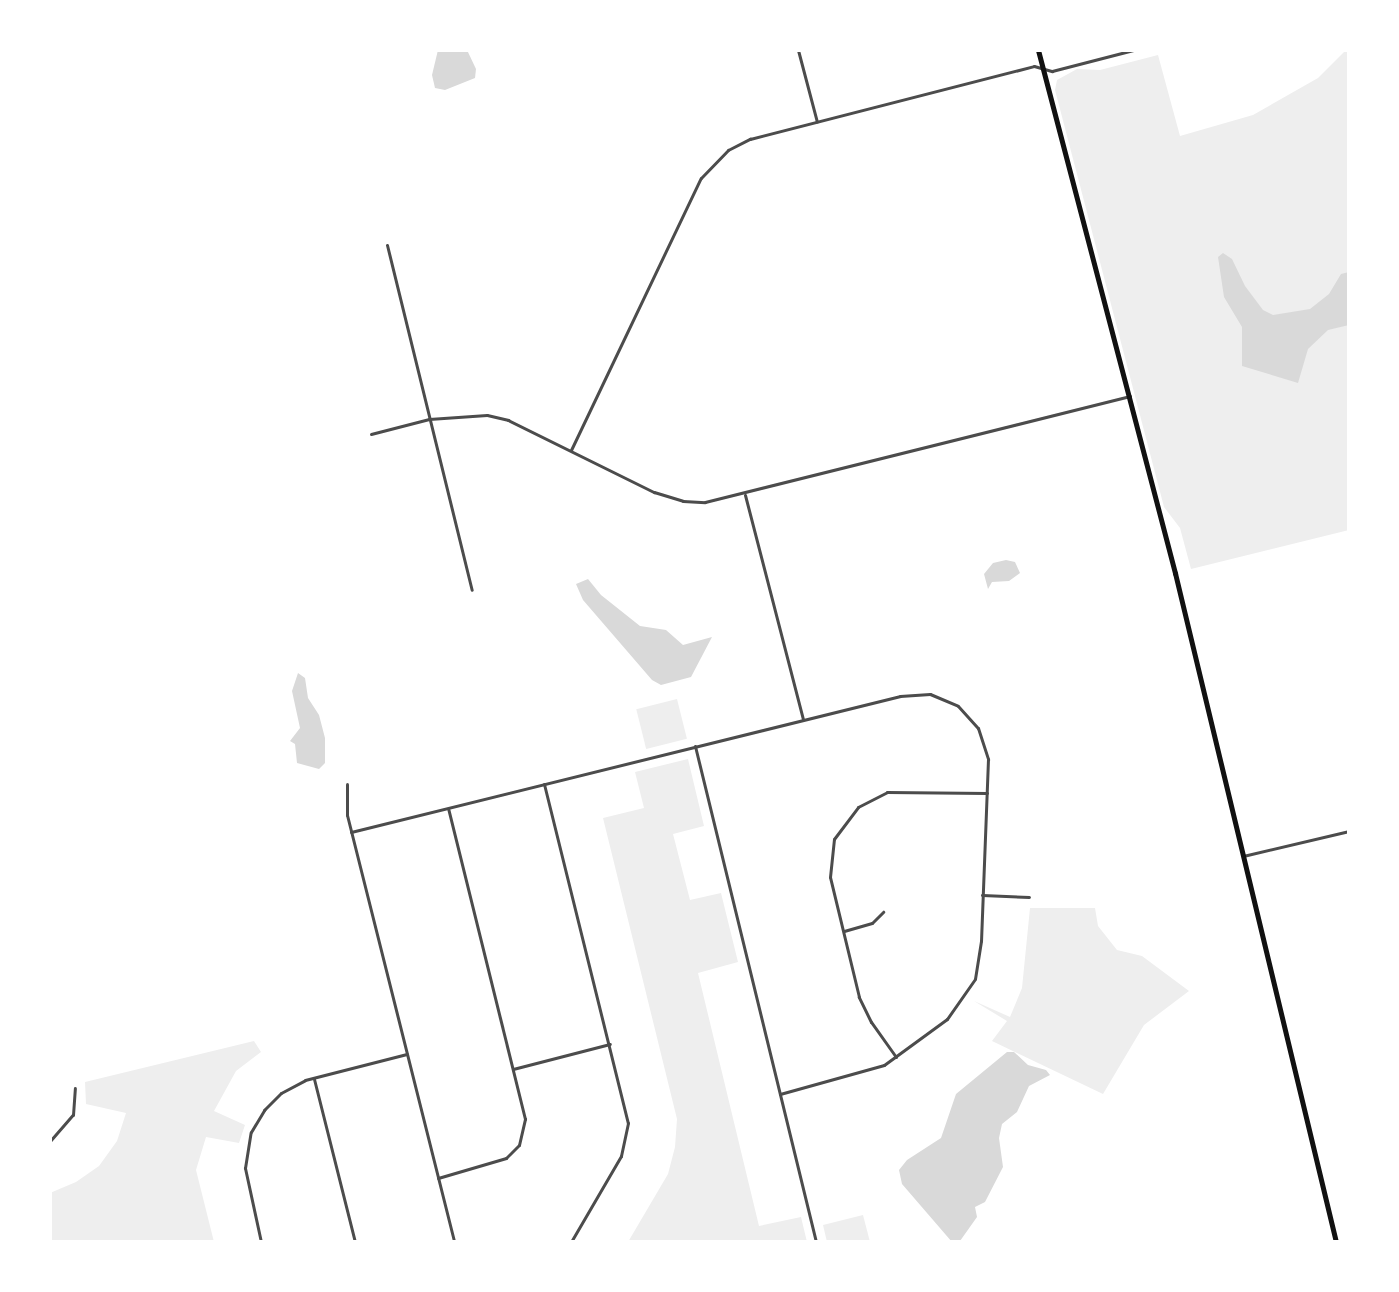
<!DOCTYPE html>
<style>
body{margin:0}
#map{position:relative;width:1399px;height:1292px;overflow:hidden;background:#fff;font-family:"IBM Plex Sans",sans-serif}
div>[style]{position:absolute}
.green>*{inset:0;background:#eee;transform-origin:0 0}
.water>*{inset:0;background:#d9d9d9}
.minor>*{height:3px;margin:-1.5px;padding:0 1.5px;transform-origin:1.5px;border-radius:1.5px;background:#4c4c4c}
.secondary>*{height:5px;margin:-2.5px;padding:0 2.5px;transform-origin:2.5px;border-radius:2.5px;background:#111}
span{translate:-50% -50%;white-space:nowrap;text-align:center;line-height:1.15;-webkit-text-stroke:8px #fff;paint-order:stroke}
.frame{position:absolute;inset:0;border:52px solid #fff;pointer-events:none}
</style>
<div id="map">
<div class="green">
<i style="clip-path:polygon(1346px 50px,1349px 50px,1349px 530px,1191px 569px,1180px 528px,1164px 507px,1055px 90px,1057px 80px,1077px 69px,1100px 70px,1158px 55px,1180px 136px,1253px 115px,1318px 78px)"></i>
<i style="left:677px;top:699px;width:41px;height:42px;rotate:76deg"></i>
<i style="clip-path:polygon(688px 759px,704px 826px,673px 834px,690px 900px,721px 893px,738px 962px,698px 973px,759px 1226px,801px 1217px,807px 1242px,628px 1242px,668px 1174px,675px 1147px,677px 1119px,603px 818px,644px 808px,635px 772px)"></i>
<i style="clip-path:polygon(1030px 908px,1095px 908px,1098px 926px,1117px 950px,1142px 956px,1189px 991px,1144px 1025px,1103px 1094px,992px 1041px,1007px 1021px,974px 1001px,1010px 1017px,1022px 988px)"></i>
<i style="clip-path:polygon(254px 1041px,261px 1052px,236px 1071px,214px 1111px,245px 1125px,239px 1143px,206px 1137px,196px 1170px,214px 1242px,50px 1242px,50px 1193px,76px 1182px,99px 1166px,117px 1141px,126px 1113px,86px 1104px,85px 1082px)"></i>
<i style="clip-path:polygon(863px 1215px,870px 1242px,827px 1242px,823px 1225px)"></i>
</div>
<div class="water">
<i style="clip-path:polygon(438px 50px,467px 50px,476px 69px,475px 78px,445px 90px,435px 88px,432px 75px)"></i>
<i style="clip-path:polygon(1223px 253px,1232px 259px,1245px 286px,1263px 310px,1273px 315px,1310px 309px,1329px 294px,1341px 274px,1349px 272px,1349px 325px,1328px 330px,1308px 349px,1298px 383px,1242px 366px,1242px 327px,1224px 297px,1218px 257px)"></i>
<i style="clip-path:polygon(1006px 560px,1015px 562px,1020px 573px,1009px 581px,992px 582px,988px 589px,984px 574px,993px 563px)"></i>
<i style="clip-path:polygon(588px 579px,601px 595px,640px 626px,666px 630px,683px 645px,712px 637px,691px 677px,661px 685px,652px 680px,583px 600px,576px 584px)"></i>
<i style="clip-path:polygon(298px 673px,305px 678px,308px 698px,319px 715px,325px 738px,325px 763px,319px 769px,297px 763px,295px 744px,290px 741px,300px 728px,292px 691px)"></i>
<i style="clip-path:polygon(1007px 1052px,1014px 1052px,1028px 1065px,1046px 1070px,1050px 1075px,1029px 1086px,1017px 1112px,1002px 1124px,999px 1138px,1003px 1167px,985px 1202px,975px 1207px,977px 1217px,960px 1241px,952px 1242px,902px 1184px,899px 1170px,907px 1160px,941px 1138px,956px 1094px)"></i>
</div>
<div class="minor">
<i style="left:798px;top:50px;width:74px;rotate:75.2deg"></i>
<i style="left:387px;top:245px;width:355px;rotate:76.2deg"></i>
<i style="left:371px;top:434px;width:60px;rotate:-14.5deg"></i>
<i style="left:429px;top:419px;width:58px;rotate:-3.9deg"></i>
<i style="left:487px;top:415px;width:22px;rotate:13deg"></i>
<i style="left:508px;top:420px;width:163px;rotate:26.3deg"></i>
<i style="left:654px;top:492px;width:30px;rotate:17deg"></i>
<i style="left:683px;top:501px;width:22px;rotate:3deg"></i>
<i style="left:705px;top:502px;width:438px;rotate:-14deg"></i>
<i style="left:571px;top:450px;width:301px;rotate:-64.5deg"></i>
<i style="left:701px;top:178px;width:39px;rotate:-46deg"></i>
<i style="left:728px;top:150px;width:25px;rotate:-27deg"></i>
<i style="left:750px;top:139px;width:293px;rotate:-14.4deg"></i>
<i style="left:1034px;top:66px;width:19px;rotate:16deg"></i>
<i style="left:1052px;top:71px;width:84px;rotate:-14.5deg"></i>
<i style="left:745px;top:495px;width:232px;rotate:75.5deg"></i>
<i style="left:695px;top:746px;width:511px;rotate:76.29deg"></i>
<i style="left:347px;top:784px;width:31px;rotate:90deg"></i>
<i style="left:347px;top:815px;width:440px;rotate:75.9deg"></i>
<i style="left:544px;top:784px;width:349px;rotate:76.1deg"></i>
<i style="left:628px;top:1123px;width:34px;rotate:102deg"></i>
<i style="left:621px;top:1156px;width:99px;rotate:120.2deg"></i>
<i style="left:351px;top:832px;width:566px;rotate:-13.91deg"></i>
<i style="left:900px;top:696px;width:30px;rotate:-4deg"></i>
<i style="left:930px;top:694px;width:30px;rotate:23deg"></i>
<i style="left:958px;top:706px;width:30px;rotate:48deg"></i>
<i style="left:978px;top:728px;width:33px;rotate:72deg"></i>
<i style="left:988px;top:759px;width:182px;rotate:92.2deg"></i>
<i style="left:981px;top:941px;width:38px;rotate:99deg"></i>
<i style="left:975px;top:979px;width:49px;rotate:125deg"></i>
<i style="left:947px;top:1019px;width:78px;rotate:143.9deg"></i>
<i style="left:884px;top:1065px;width:108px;rotate:164.4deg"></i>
<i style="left:1243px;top:856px;width:109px;rotate:-13.3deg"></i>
<i style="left:982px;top:895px;width:47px;rotate:2.4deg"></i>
<i style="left:844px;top:931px;width:29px;rotate:-16deg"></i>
<i style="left:872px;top:923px;width:16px;rotate:-45deg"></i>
<i style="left:896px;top:1057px;width:43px;rotate:-125.5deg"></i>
<i style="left:871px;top:1022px;width:28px;rotate:-116deg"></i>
<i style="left:859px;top:997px;width:123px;rotate:-103.6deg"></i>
<i style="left:830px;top:877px;width:38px;rotate:-84deg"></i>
<i style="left:834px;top:839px;width:40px;rotate:-53deg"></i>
<i style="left:858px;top:807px;width:33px;rotate:-27deg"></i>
<i style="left:887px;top:792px;width:100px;rotate:0.6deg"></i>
<i style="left:513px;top:1069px;width:100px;rotate:-14.5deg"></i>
<i style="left:314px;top:1079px;width:168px;rotate:75.9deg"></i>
<i style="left:50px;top:1141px;width:35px;rotate:-49deg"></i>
<i style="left:73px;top:1115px;width:27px;rotate:-86deg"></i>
<i style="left:438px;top:1178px;width:71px;rotate:-16.4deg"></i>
<i style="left:506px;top:1158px;width:18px;rotate:-45deg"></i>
<i style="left:519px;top:1145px;width:27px;rotate:-77deg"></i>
<i style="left:525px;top:1119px;width:319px;rotate:-103.9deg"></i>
<i style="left:261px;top:1242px;width:76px;rotate:-102.2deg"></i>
<i style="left:245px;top:1168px;width:36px;rotate:-81deg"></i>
<i style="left:251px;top:1132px;width:26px;rotate:-59deg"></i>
<i style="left:264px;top:1110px;width:24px;rotate:-45deg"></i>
<i style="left:281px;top:1093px;width:27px;rotate:-28deg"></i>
<i style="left:305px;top:1080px;width:105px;rotate:-14.3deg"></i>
</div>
<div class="secondary">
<i style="left:1038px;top:50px;width:541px;rotate:75.32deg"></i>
<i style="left:1175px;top:573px;width:688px;rotate:76.47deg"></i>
</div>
<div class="frame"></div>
</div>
